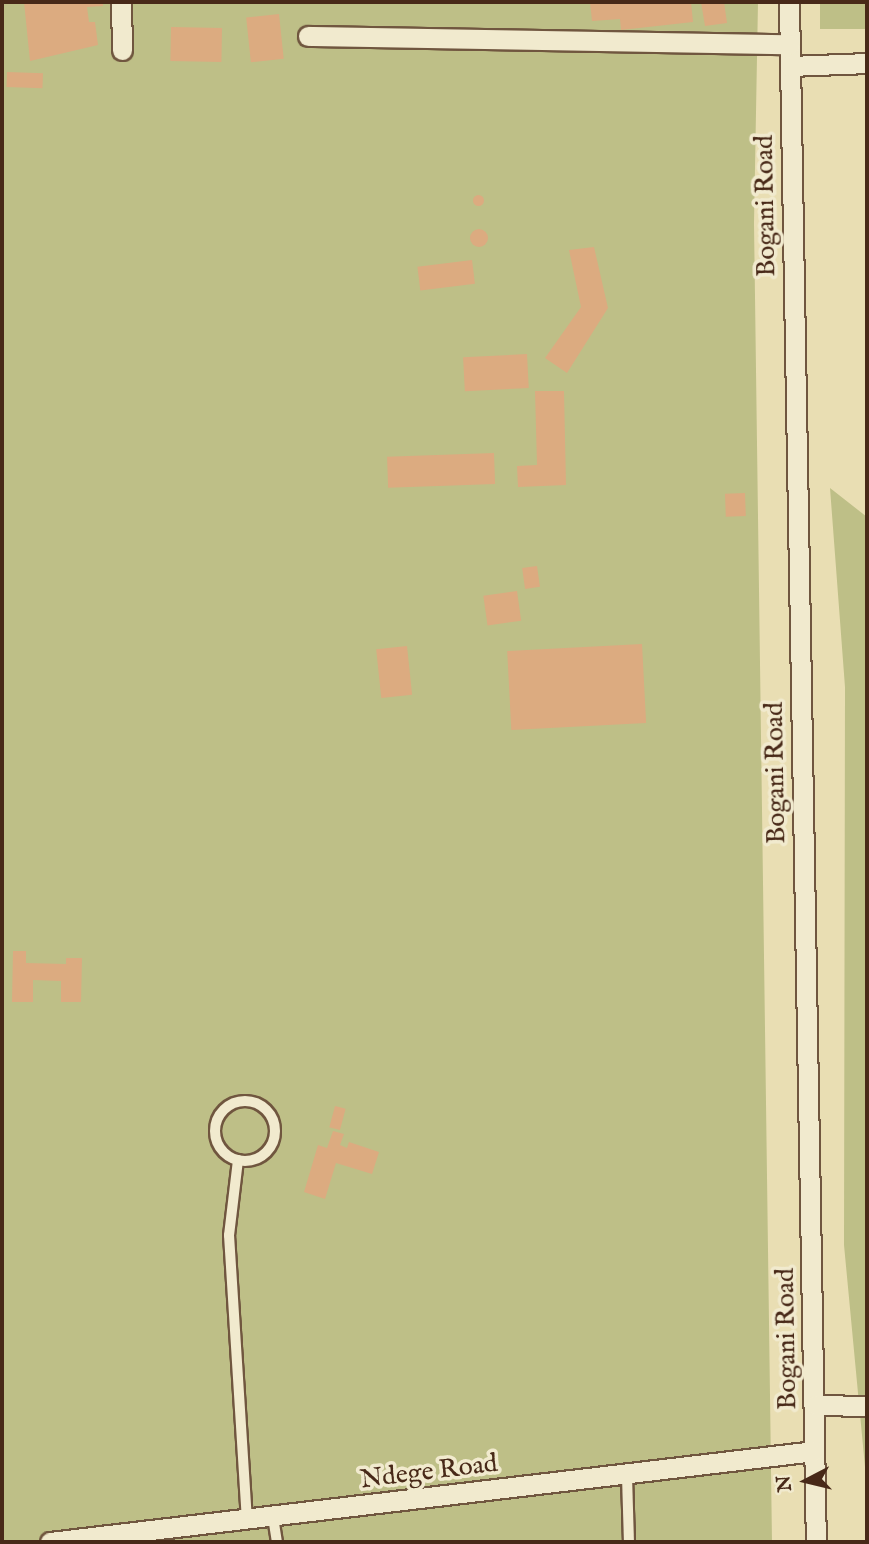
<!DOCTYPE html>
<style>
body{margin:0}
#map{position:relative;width:869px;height:1544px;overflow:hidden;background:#e9deb3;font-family:"IM FELL English",serif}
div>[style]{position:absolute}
.green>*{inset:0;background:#bebf87;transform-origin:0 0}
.building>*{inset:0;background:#dcab80;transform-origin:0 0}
.round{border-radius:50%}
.roads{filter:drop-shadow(2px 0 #70563f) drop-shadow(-2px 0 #70563f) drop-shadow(0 2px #70563f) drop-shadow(0 -2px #70563f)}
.lane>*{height:10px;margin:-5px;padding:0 5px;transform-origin:5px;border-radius:5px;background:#f1eace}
.lane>.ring{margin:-5px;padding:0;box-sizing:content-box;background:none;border:10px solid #f1eace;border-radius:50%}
.street>*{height:19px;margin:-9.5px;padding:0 9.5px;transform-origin:9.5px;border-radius:9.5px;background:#f1eace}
span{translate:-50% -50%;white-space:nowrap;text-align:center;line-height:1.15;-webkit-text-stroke:7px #f1eace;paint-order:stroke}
.street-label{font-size:26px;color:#482918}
.frame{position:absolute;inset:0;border:4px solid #482918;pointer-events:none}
.north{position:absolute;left:771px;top:1446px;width:70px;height:70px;-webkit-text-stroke:5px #f1eace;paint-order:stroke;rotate:263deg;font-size:19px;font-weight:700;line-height:28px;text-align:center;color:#482918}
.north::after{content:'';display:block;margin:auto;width:24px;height:32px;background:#482918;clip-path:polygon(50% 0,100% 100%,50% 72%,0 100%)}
</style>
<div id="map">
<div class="green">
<i style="clip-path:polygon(2px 2px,758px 2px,754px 223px,772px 1542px,2px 1542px)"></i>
<i style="left:820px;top:2px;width:47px;height:27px"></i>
<i style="clip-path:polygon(830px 488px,867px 517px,867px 1488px,844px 1245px,845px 687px)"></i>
</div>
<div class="building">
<i style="clip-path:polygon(24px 2px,103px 2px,103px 6px,87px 7px,89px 22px,95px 22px,98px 45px,30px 61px)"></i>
<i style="clip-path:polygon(590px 2px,691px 2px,693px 22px,621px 30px,620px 19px,592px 21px)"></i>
<i style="clip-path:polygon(701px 2px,724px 2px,727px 23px,705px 26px)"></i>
<i style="left:279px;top:14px;width:45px;height:33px;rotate:84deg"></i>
<i style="left:171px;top:27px;width:51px;height:34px;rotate:1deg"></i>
<i style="left:7px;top:72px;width:36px;height:15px;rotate:2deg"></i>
<i class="round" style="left:472.5px;top:194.5px;width:11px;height:11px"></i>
<i class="round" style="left:470px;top:229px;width:18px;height:18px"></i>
<i style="clip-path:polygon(594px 247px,608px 308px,567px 373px,545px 358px,581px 307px,569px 250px)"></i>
<i style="left:472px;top:260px;width:24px;height:55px;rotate:83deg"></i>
<i style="left:527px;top:354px;width:34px;height:64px;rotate:87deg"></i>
<i style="clip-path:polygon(535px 391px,564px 391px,566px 485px,518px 487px,517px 466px,537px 465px)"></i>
<i style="left:494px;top:453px;width:31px;height:107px;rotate:88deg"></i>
<i style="left:745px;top:493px;width:23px;height:20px;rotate:88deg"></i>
<i style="left:537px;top:566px;width:21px;height:15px;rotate:82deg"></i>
<i style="left:517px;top:591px;width:30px;height:34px;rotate:82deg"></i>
<i style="left:642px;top:644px;width:79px;height:135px;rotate:87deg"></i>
<i style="left:407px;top:646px;width:49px;height:31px;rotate:84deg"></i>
<i style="clip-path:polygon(13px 951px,26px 951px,26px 963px,66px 964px,66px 958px,82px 958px,81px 1002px,61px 1002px,61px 981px,33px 980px,33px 1002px,12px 1002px)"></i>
<i style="left:335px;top:1106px;width:11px;height:22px;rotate:15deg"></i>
<i style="clip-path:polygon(333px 1131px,344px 1134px,340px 1145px,347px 1148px,349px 1142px,379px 1152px,372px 1174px,336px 1163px,325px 1199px,304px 1192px,318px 1145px,327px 1148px)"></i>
</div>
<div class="roads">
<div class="lane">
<i class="ring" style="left:215px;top:1101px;width:50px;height:50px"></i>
<i style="left:238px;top:1160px;width:76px;rotate:96.8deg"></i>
<i style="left:229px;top:1235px;width:285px;rotate:86.4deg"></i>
<i style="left:627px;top:1476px;width:66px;rotate:88.3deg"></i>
<i style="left:273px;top:1517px;width:25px;rotate:81deg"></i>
</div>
<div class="street">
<i style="left:121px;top:2px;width:48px;rotate:88.8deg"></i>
<i style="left:789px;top:2px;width:1540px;rotate:89deg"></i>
<i style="left:308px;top:36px;width:482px;rotate:1deg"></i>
<i style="left:790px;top:66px;width:77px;rotate:-2.2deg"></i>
<i style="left:816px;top:1405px;width:51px;rotate:1.1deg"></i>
<i style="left:50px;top:1542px;width:769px;rotate:-6.79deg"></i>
</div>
</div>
<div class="street-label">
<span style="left:766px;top:206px;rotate:-91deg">Bogani Road</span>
<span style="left:776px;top:773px;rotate:-91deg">Bogani Road</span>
<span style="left:787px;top:1339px;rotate:-91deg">Bogani Road</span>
<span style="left:429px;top:1472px;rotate:-7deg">Ndege Road</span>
</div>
<div class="frame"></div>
<div class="north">N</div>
</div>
